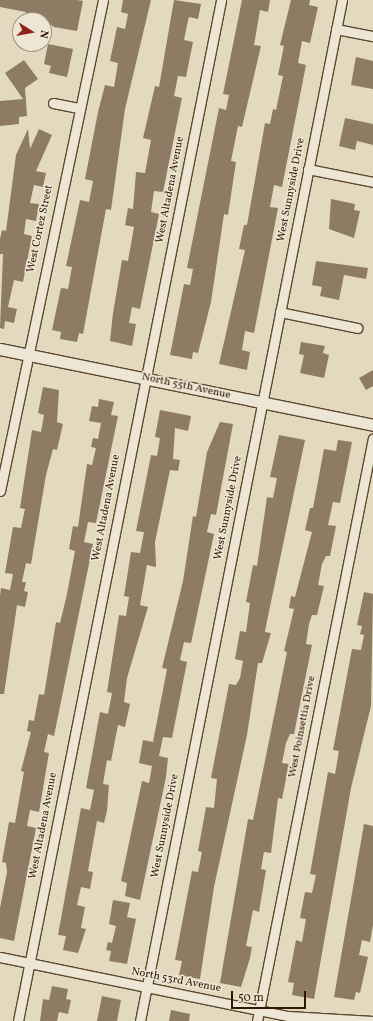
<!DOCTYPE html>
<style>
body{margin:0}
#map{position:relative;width:373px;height:1021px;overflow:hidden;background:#e3d9be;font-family:Vollkorn,serif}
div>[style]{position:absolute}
.building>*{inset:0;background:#8d7c63}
.roads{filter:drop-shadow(1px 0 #5d4830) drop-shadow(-1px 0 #5d4830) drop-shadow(0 1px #5d4830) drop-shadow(0 -1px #5d4830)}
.minor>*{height:9px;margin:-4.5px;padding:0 4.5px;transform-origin:4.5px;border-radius:4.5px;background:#ede6d5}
.tertiary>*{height:11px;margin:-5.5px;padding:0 5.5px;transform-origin:5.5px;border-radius:5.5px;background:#ede6d5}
span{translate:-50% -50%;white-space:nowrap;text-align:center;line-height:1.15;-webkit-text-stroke:3px #ede6d5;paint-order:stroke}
.street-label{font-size:11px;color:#301700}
.north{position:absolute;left:12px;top:12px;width:40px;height:40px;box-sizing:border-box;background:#ede6d5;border:1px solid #a19380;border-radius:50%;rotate:101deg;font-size:11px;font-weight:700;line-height:16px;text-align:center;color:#301700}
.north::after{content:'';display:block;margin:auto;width:14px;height:18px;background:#8f2418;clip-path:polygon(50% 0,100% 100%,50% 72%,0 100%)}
.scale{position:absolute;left:231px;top:991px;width:75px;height:18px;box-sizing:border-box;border:2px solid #301700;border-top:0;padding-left:5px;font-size:12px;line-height:14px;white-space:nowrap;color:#301700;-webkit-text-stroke:3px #ede6d5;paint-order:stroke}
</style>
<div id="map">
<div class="building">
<i style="clip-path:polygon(0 0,77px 0,83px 1px,77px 31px,54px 27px,44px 20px,25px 19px,26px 12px,0 7px)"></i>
<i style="clip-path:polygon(123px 0,151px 0,125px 109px,111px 210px,106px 209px,83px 334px,79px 333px,77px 342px,60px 339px,61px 332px,52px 330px,61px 288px,68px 289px,72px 267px,66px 266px,80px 200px,89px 202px,93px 181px,85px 179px,98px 112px,105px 85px,114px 87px,118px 63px,110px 61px,117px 27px,125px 29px,128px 14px,121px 12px)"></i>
<i style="clip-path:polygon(174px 0,201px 4px,198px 19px,189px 17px,187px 25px,184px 40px,193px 42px,186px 77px,178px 76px,174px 96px,182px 98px,163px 192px,154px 191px,151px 212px,159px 214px,140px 309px,132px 307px,129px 323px,136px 324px,132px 346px,110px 341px,113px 313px,122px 260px,128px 261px,134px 227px,125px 225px,128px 208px,133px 209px,136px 172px,145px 173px,151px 140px,143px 138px,155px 86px,159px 87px)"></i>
<i style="clip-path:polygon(242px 0,270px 0,268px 12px,260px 10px,254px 45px,261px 46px,242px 127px,238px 126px,231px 161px,236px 162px,228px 215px,224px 214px,211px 302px,198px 353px,193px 352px,192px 359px,170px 355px,184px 284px,190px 285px,193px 269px,187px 268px,219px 108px,226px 110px,229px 95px,223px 94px)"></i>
<i style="clip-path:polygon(291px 0,310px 0,309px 5px,318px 7px,310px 43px,302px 41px,298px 63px,306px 65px,282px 187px,274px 185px,270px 207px,278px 208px,254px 333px,245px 331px,242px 350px,250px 352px,247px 370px,219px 364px,245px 250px,239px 249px,244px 225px,247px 225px,265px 123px,270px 124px,273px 109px,276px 110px,283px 76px,278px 75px,284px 46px,280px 45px)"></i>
<i style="clip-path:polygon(48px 44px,73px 49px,67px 77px,49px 73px,51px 66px,44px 64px)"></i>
<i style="clip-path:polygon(356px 57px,373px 61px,373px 89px,351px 85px)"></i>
<i style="clip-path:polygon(24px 60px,38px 79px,25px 88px,27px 116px,19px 117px,19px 124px,0 126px,0 101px,23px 99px,5px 73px)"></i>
<i style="clip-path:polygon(345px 118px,373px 124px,373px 145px,357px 141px,355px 150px,339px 146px)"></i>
<i style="clip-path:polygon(28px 129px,30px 149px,39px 129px,52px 135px,36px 171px,46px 173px,43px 187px,34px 185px,30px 203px,39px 204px,36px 221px,26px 219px,24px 234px,32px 236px,23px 282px,14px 280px,8px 307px,17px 309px,14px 323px,5px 321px,4px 329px,0 328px,3px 254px,0 254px,0 239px,2px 230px,6px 231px,16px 155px)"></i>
<i style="clip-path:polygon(331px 199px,355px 204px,354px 210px,360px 211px,354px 238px,329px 229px)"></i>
<i style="clip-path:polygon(316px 261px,368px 268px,366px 279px,344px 275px,339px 300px,320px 296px,322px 287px,312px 285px)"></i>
<i style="clip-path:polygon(301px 342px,325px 346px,323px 353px,329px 355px,324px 378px,300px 373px,304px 355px,299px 354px)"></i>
<i style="clip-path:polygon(373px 370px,373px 386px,366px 390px,359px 378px)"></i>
<i style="clip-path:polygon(43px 387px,59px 390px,57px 422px,63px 424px,57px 450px,53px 449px,46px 475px,31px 564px,26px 563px,22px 582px,26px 582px,24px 591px,28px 592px,25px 607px,17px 605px,4px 694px,0 694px,0 596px,1px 588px,10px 590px,13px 574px,5px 573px,13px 527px,21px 528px,25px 509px,20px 508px,32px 430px,41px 432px,44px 415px,38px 413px)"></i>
<i style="clip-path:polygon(99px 399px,114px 402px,111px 415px,118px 416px,96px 523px,88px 522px,84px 542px,93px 544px,54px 736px,48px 734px,44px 752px,49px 753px,39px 812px,30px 810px,27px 826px,36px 828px,14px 941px,0 938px,0 908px,7px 872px,6px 863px,2px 862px,9px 822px,15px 823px,19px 800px,24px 772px,21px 771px,31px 732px,27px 731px,29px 720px,34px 721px,39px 694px,44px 695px,56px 622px,60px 623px,67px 594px,75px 551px,69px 549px,73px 526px,78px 527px,87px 464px,92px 465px,96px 448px,91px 447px,93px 438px,98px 439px,101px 423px,89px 421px,92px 406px,98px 407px)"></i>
<i style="clip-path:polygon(160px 410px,191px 416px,188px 431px,175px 428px,173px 459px,180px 460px,178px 471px,170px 470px,155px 542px,156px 567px,147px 565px,140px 605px,148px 607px,127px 678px,124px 702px,130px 704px,125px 727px,118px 725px,111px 761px,107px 760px,103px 784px,109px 785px,107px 811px,104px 823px,97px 821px,88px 871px,93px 872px,90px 889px,81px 887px,77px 905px,85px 907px,81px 928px,86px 929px,78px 953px,63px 950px,66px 936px,58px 935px,81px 808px,90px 810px,94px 790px,86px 788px,100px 712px,108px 714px,112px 693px,107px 692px,119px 615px,126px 616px,129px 597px,124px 596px,131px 552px,140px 553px,144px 532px,136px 531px,151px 455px,157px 456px,160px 438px,155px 437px)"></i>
<i style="clip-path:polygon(220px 422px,233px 424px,216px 515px,211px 514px,207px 532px,214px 534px,191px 643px,184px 642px,180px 660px,187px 662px,172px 738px,163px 737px,159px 756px,168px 758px,166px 777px,140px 900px,125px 896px,127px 883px,121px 881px,142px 781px,149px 783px,152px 766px,139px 763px,143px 740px,153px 742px,167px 669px,162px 668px,183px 581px,193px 516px,196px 517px,207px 452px)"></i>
<i style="clip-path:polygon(279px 435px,305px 440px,267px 621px,265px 632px,271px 633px,262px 663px,258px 663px,247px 735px,214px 887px,200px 979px,179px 975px,182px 961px,175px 960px,192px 871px,198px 872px,202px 852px,198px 851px,206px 807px,214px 808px,217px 779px,211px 778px,229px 684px,236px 685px,240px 678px,243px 661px,235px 659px,238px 642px,240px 631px,246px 632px,250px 603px,246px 602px,253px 565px,257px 566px,267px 497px,273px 498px,277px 478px,270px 477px)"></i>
<i style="clip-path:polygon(338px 440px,352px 442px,340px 503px,333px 502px,328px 525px,336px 526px,330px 556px,326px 556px,322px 564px,318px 585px,324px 586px,317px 615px,312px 615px,309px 624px,306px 644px,312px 645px,294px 734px,290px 734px,286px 743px,282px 763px,289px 764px,282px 799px,278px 798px,271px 853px,264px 852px,261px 869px,266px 870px,259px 912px,253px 910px,246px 946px,252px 947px,250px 958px,241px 987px,220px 983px,248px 819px,253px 820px,287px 652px,284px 651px,294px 609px,289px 608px,291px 596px,295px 597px,312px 532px,305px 530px,310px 508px,313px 508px,324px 449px,336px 451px)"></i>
<i style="clip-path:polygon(364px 592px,373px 594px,371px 706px,351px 788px,314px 999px,292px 995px,294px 983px,288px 982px,296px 940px,302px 942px,306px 919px,300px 918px,305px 892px,312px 893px,316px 875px,310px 874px,328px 772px,335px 774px,339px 751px,333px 750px,352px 649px,361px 650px,364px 635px,360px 634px,362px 626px,357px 625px)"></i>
<i style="clip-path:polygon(364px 824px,373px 826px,373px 925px,370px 942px,362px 940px,359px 955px,368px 957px,360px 993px,356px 992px,354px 1000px,334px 997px)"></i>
<i style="clip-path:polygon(113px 900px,130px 903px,127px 917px,136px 919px,127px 964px,109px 961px,111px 951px,106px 950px,108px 942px,112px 943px,116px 926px,109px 924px)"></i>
<i style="clip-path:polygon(52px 986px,68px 989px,66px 999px,71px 1000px,68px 1014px,59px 1012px,57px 1021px,40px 1021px,43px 999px,49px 1000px)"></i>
<i style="clip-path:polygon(102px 996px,121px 1000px,117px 1021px,97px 1021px)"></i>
<i style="clip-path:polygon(171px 1010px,190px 1014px,189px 1021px,169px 1021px)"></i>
</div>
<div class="roads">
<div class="minor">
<i style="left:336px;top:29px;width:38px;rotate:11deg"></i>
<i style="left:53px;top:103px;width:26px;rotate:11deg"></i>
<i style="left:308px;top:169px;width:66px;rotate:11.3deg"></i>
<i style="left:280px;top:312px;width:79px;rotate:11.7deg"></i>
<i style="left:0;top:491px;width:502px;rotate:-78.15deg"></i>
<i style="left:0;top:957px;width:294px;rotate:11.6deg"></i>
<i style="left:288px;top:1016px;width:85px;rotate:3.4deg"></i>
<i style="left:18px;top:1021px;width:1041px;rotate:-78.75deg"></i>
<i style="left:140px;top:1021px;width:1041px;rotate:-78.81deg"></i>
<i style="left:257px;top:1021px;width:594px;rotate:-78.75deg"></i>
</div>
<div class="tertiary">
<i style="left:0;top:349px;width:381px;rotate:11.5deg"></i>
</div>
</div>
<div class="street-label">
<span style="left:171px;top:190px;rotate:-79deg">West Altadena Avenue</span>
<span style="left:292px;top:190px;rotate:-79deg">West Sunnyside Drive</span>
<span style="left:41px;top:229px;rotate:-78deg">West Cortez Street</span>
<span style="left:186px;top:387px;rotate:12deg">North 55th Avenue</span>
<span style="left:107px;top:508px;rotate:-79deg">West Altadena Avenue</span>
<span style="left:229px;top:508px;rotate:-79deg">West Sunnyside Drive</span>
<span style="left:303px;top:727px;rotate:-79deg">West Poinsettia Drive</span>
<span style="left:44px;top:826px;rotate:-79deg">West Altadena Avenue</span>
<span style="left:166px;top:826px;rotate:-79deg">West Sunnyside Drive</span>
<span style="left:176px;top:981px;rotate:11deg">North 53rd Avenue</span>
</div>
<div class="north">N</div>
<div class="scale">50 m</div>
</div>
